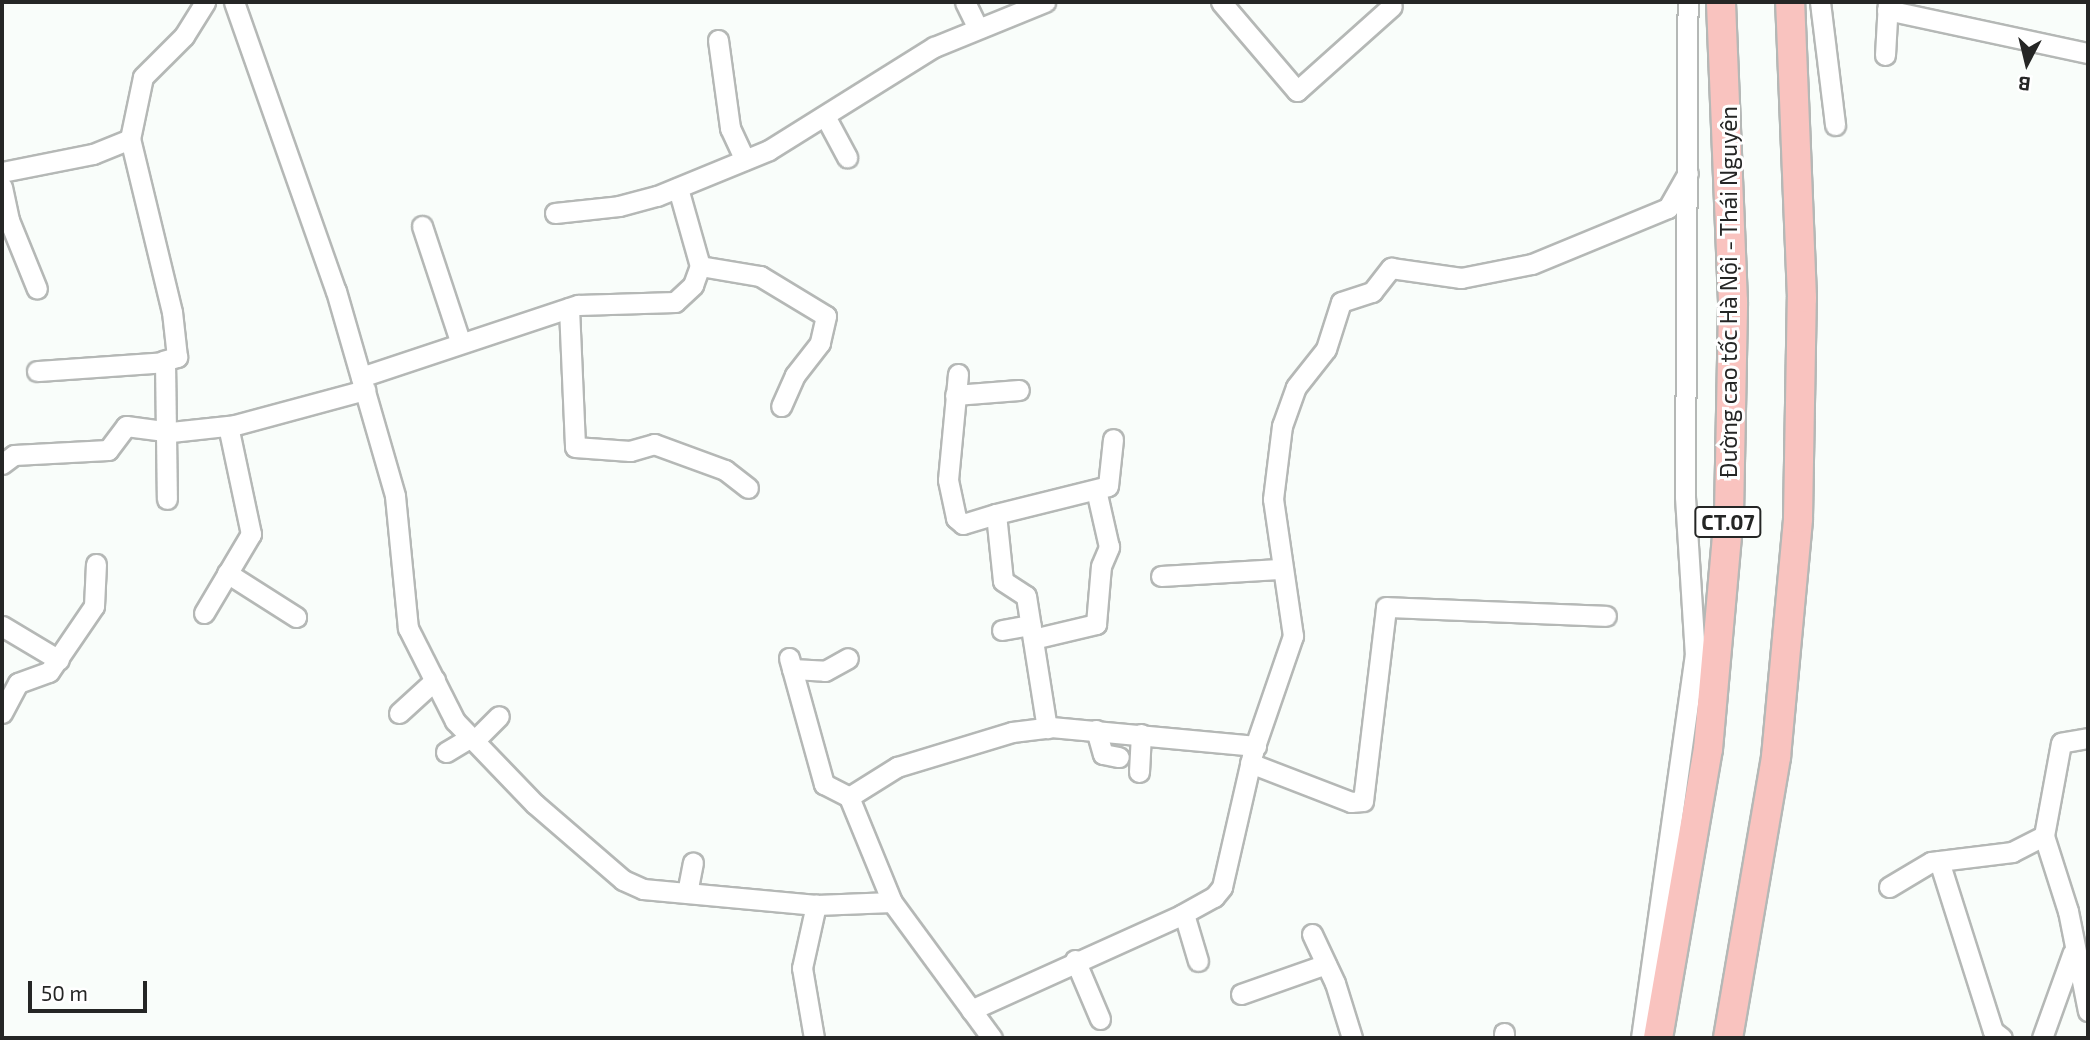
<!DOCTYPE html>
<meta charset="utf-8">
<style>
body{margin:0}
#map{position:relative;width:2090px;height:1040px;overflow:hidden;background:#f9fdfa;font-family:"Exo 2",sans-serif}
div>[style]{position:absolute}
.roads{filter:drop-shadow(2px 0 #b5b8b6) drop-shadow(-2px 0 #b5b8b6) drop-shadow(0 2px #b5b8b6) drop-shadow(0 -2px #b5b8b6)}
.minor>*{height:19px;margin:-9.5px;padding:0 9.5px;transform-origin:9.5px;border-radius:9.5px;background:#fff}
.highway>*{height:28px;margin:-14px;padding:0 14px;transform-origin:14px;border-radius:14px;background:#f9c3bf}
span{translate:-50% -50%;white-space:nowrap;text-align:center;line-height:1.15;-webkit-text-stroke:6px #fff;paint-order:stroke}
.shield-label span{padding:2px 5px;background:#fff;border:2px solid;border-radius:5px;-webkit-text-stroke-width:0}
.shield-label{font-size:21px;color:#252625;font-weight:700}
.street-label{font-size:23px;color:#252625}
.frame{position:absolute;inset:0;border:4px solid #252625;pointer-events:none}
.north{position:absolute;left:1992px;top:28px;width:70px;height:70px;-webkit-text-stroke:5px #fff;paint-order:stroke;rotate:187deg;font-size:19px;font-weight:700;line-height:28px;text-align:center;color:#252625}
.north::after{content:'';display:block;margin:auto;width:24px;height:32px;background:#252625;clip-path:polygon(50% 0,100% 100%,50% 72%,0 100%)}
.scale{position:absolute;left:28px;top:981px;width:119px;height:32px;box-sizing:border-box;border:4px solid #252625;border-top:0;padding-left:9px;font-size:21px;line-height:24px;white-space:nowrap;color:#252625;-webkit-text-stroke:5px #fff;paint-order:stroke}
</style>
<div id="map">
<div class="roads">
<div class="minor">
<i style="left:234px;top:2px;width:306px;rotate:70.6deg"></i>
<i style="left:336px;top:291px;width:213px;rotate:73.9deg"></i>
<i style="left:395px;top:496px;width:133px;rotate:84.4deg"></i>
<i style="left:408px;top:628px;width:104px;rotate:63.2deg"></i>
<i style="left:455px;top:721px;width:115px;rotate:46.1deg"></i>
<i style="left:535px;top:804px;width:116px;rotate:40.8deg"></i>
<i style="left:623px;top:880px;width:22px;rotate:24deg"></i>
<i style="left:643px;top:889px;width:174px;rotate:5.3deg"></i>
<i style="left:816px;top:905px;width:76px;rotate:-2.3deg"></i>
<i style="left:892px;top:902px;width:169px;rotate:53.7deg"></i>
<i style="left:965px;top:2px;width:28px;rotate:64deg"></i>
<i style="left:1221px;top:2px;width:117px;rotate:49.5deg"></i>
<i style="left:1297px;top:91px;width:127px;rotate:-41.8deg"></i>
<i style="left:1820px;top:2px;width:124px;rotate:83deg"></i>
<i style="left:1887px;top:10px;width:206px;rotate:12.1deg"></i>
<i style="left:718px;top:40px;width:89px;rotate:82.2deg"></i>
<i style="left:730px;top:128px;width:35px;rotate:65deg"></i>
<i style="left:1885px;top:55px;width:53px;rotate:-86.8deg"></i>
<i style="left:825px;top:116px;width:47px;rotate:61.8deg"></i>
<i style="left:2px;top:172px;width:93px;rotate:-11.2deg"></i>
<i style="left:93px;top:154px;width:40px;rotate:-22deg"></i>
<i style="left:2px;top:187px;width:34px;rotate:78deg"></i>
<i style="left:9px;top:220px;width:74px;rotate:67.9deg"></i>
<i style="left:555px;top:213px;width:64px;rotate:-6.2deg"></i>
<i style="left:619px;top:206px;width:39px;rotate:-15deg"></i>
<i style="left:657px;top:196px;width:121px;rotate:-22.3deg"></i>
<i style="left:769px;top:150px;width:195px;rotate:-32deg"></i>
<i style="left:934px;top:47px;width:120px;rotate:-22.1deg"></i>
<i style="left:422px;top:226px;width:121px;rotate:71.7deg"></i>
<i style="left:700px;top:266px;width:61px;rotate:9.5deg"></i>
<i style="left:760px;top:276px;width:77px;rotate:31.2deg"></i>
<i style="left:826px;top:316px;width:28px;rotate:103deg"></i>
<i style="left:820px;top:343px;width:41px;rotate:128deg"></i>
<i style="left:795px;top:375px;width:34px;rotate:114deg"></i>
<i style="left:569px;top:308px;width:139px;rotate:87.5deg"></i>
<i style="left:575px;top:447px;width:55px;rotate:4.2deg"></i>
<i style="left:630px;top:451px;width:25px;rotate:-16deg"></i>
<i style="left:654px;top:444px;width:76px;rotate:20.1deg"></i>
<i style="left:725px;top:470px;width:29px;rotate:38deg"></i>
<i style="left:163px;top:361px;width:15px;rotate:-16deg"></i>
<i style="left:177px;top:357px;width:45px;rotate:-96.3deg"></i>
<i style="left:172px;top:312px;width:178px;rotate:-103.6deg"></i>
<i style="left:130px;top:139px;width:63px;rotate:-78.2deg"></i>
<i style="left:143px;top:77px;width:58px;rotate:-45deg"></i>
<i style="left:184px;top:36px;width:40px;rotate:-58deg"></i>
<i style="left:37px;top:371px;width:128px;rotate:-4deg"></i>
<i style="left:165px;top:362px;width:137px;rotate:89.2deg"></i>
<i style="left:958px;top:374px;width:106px;rotate:95.4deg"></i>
<i style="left:948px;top:480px;width:39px;rotate:78deg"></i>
<i style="left:956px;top:518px;width:9px;rotate:41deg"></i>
<i style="left:963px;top:524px;width:34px;rotate:-17deg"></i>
<i style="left:996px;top:514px;width:67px;rotate:84deg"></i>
<i style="left:1003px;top:581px;width:27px;rotate:33deg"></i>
<i style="left:1026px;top:596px;width:134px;rotate:81deg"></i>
<i style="left:361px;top:377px;width:229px;rotate:-18.4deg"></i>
<i style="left:578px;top:305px;width:97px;rotate:-1.8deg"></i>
<i style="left:675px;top:302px;width:25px;rotate:-43deg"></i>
<i style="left:693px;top:285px;width:20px;rotate:-70deg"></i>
<i style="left:700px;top:266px;width:81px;rotate:-105.8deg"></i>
<i style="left:955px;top:395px;width:64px;rotate:-4.5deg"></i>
<i style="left:2px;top:464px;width:15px;rotate:-37deg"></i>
<i style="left:14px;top:455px;width:94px;rotate:-3deg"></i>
<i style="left:108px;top:450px;width:30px;rotate:-53deg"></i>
<i style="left:126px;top:426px;width:45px;rotate:7.6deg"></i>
<i style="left:171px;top:432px;width:64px;rotate:-6.2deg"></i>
<i style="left:235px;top:425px;width:135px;rotate:-15.1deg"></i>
<i style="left:996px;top:514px;width:115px;rotate:-14deg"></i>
<i style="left:1108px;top:486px;width:47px;rotate:-83.9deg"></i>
<i style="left:227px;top:573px;width:82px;rotate:32.5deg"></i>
<i style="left:1161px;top:576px;width:118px;rotate:-3.4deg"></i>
<i style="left:204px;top:613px;width:92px;rotate:-59.3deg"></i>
<i style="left:251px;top:534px;width:110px;rotate:-102deg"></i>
<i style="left:2px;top:626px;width:66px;rotate:30.8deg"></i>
<i style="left:1002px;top:630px;width:29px;rotate:-10deg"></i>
<i style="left:1033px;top:639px;width:65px;rotate:-13.4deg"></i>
<i style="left:1096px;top:624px;width:58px;rotate:-85.1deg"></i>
<i style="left:1101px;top:566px;width:21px;rotate:-67deg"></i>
<i style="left:1109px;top:547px;width:58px;rotate:-102.8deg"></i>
<i style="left:789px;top:658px;width:131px;rotate:74.5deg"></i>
<i style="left:824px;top:784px;width:28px;rotate:27deg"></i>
<i style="left:792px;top:669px;width:33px;rotate:3deg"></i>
<i style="left:825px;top:671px;width:26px;rotate:-29deg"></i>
<i style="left:2px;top:713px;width:34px;rotate:-62deg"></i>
<i style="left:18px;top:683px;width:33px;rotate:-20deg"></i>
<i style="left:49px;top:672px;width:80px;rotate:-55.7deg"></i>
<i style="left:94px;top:606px;width:42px;rotate:-87.3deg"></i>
<i style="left:399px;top:713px;width:49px;rotate:-42.5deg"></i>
<i style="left:1096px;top:730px;width:25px;rotate:74deg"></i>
<i style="left:1103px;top:754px;width:16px;rotate:11deg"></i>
<i style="left:2088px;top:738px;width:27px;rotate:170deg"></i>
<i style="left:2061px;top:743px;width:95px;rotate:100.4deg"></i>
<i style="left:2044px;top:836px;width:79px;rotate:72.3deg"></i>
<i style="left:2068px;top:911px;width:102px;rotate:78.7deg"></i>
<i style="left:474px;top:741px;width:35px;rotate:-45deg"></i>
<i style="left:446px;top:752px;width:29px;rotate:-31deg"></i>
<i style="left:1250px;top:763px;width:108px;rotate:21.1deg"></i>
<i style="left:1351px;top:802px;width:12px;rotate:-5deg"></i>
<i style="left:1363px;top:801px;width:195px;rotate:-83.2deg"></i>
<i style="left:1386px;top:607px;width:220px;rotate:2.3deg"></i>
<i style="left:1139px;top:772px;width:38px;rotate:-87deg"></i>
<i style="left:1939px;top:861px;width:178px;rotate:72.4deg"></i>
<i style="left:1993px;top:1031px;width:11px;rotate:38deg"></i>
<i style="left:1889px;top:887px;width:49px;rotate:-30.8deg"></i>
<i style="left:1931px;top:862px;width:82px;rotate:-7deg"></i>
<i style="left:2012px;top:852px;width:36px;rotate:-27deg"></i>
<i style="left:687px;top:893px;width:31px;rotate:-79deg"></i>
<i style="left:892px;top:902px;width:113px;rotate:-112.3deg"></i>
<i style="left:849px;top:797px;width:57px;rotate:-32deg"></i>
<i style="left:897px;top:767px;width:120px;rotate:-16.9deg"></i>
<i style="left:1012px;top:732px;width:39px;rotate:-7deg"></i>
<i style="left:1051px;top:727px;width:206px;rotate:5.3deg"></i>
<i style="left:1184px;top:914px;width:49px;rotate:73.4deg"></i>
<i style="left:1312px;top:934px;width:54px;rotate:64.9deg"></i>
<i style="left:1335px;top:983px;width:58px;rotate:72.8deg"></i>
<i style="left:1075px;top:960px;width:64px;rotate:67deg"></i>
<i style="left:1241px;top:994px;width:90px;rotate:-19.4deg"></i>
<i style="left:971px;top:1010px;width:230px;rotate:-24.3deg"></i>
<i style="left:1181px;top:915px;width:38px;rotate:-29deg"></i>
<i style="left:1214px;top:897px;width:13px;rotate:-51deg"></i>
<i style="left:1222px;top:887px;width:139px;rotate:-77.1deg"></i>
<i style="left:1253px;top:752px;width:123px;rotate:-71deg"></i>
<i style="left:1293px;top:636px;width:138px;rotate:-98.3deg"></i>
<i style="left:1273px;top:499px;width:74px;rotate:-83deg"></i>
<i style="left:1282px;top:426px;width:41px;rotate:-70.3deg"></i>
<i style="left:1296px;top:387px;width:48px;rotate:-51.7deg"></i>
<i style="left:1326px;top:349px;width:49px;rotate:-72.3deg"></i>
<i style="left:1341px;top:302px;width:33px;rotate:-18deg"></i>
<i style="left:1372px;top:292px;width:31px;rotate:-52deg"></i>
<i style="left:1391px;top:268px;width:71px;rotate:8.1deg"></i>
<i style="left:1461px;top:278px;width:72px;rotate:-11.2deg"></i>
<i style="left:1532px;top:264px;width:147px;rotate:-22.4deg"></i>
<i style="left:1668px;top:208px;width:40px;rotate:-60.3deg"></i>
<i style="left:1504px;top:1033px;width:5px;rotate:90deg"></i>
<i style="left:814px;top:1038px;width:71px;rotate:-99.7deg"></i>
<i style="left:802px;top:968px;width:65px;rotate:-77.5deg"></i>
<i style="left:1641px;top:1038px;width:386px;rotate:-82deg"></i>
<i style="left:1695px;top:656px;width:160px;rotate:-93.6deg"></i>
<i style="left:1685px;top:496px;width:494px;rotate:-89.7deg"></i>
<i style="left:2042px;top:1038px;width:91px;rotate:-70.2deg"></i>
</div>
<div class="highway">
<i style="left:1658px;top:1038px;width:293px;rotate:-80.2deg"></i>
<i style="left:1708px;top:749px;width:235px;rotate:-84.9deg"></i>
<i style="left:1729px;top:515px;width:213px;rotate:-88.9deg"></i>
<i style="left:1733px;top:302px;width:300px;rotate:-92.3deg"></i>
<i style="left:1728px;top:1038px;width:285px;rotate:-80.3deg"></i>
<i style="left:1776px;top:757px;width:240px;rotate:-84.7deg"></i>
<i style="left:1798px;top:518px;width:220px;rotate:-89deg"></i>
<i style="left:1802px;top:298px;width:296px;rotate:-92.3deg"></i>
</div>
</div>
<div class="shield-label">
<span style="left:1728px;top:522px">CT.07</span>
</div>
<div class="street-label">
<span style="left:1728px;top:292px;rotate:-90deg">Đường cao tốc Hà Nội - Thái Nguyên</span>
</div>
<div class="frame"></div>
<div class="north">B</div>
<div class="scale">50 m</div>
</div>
